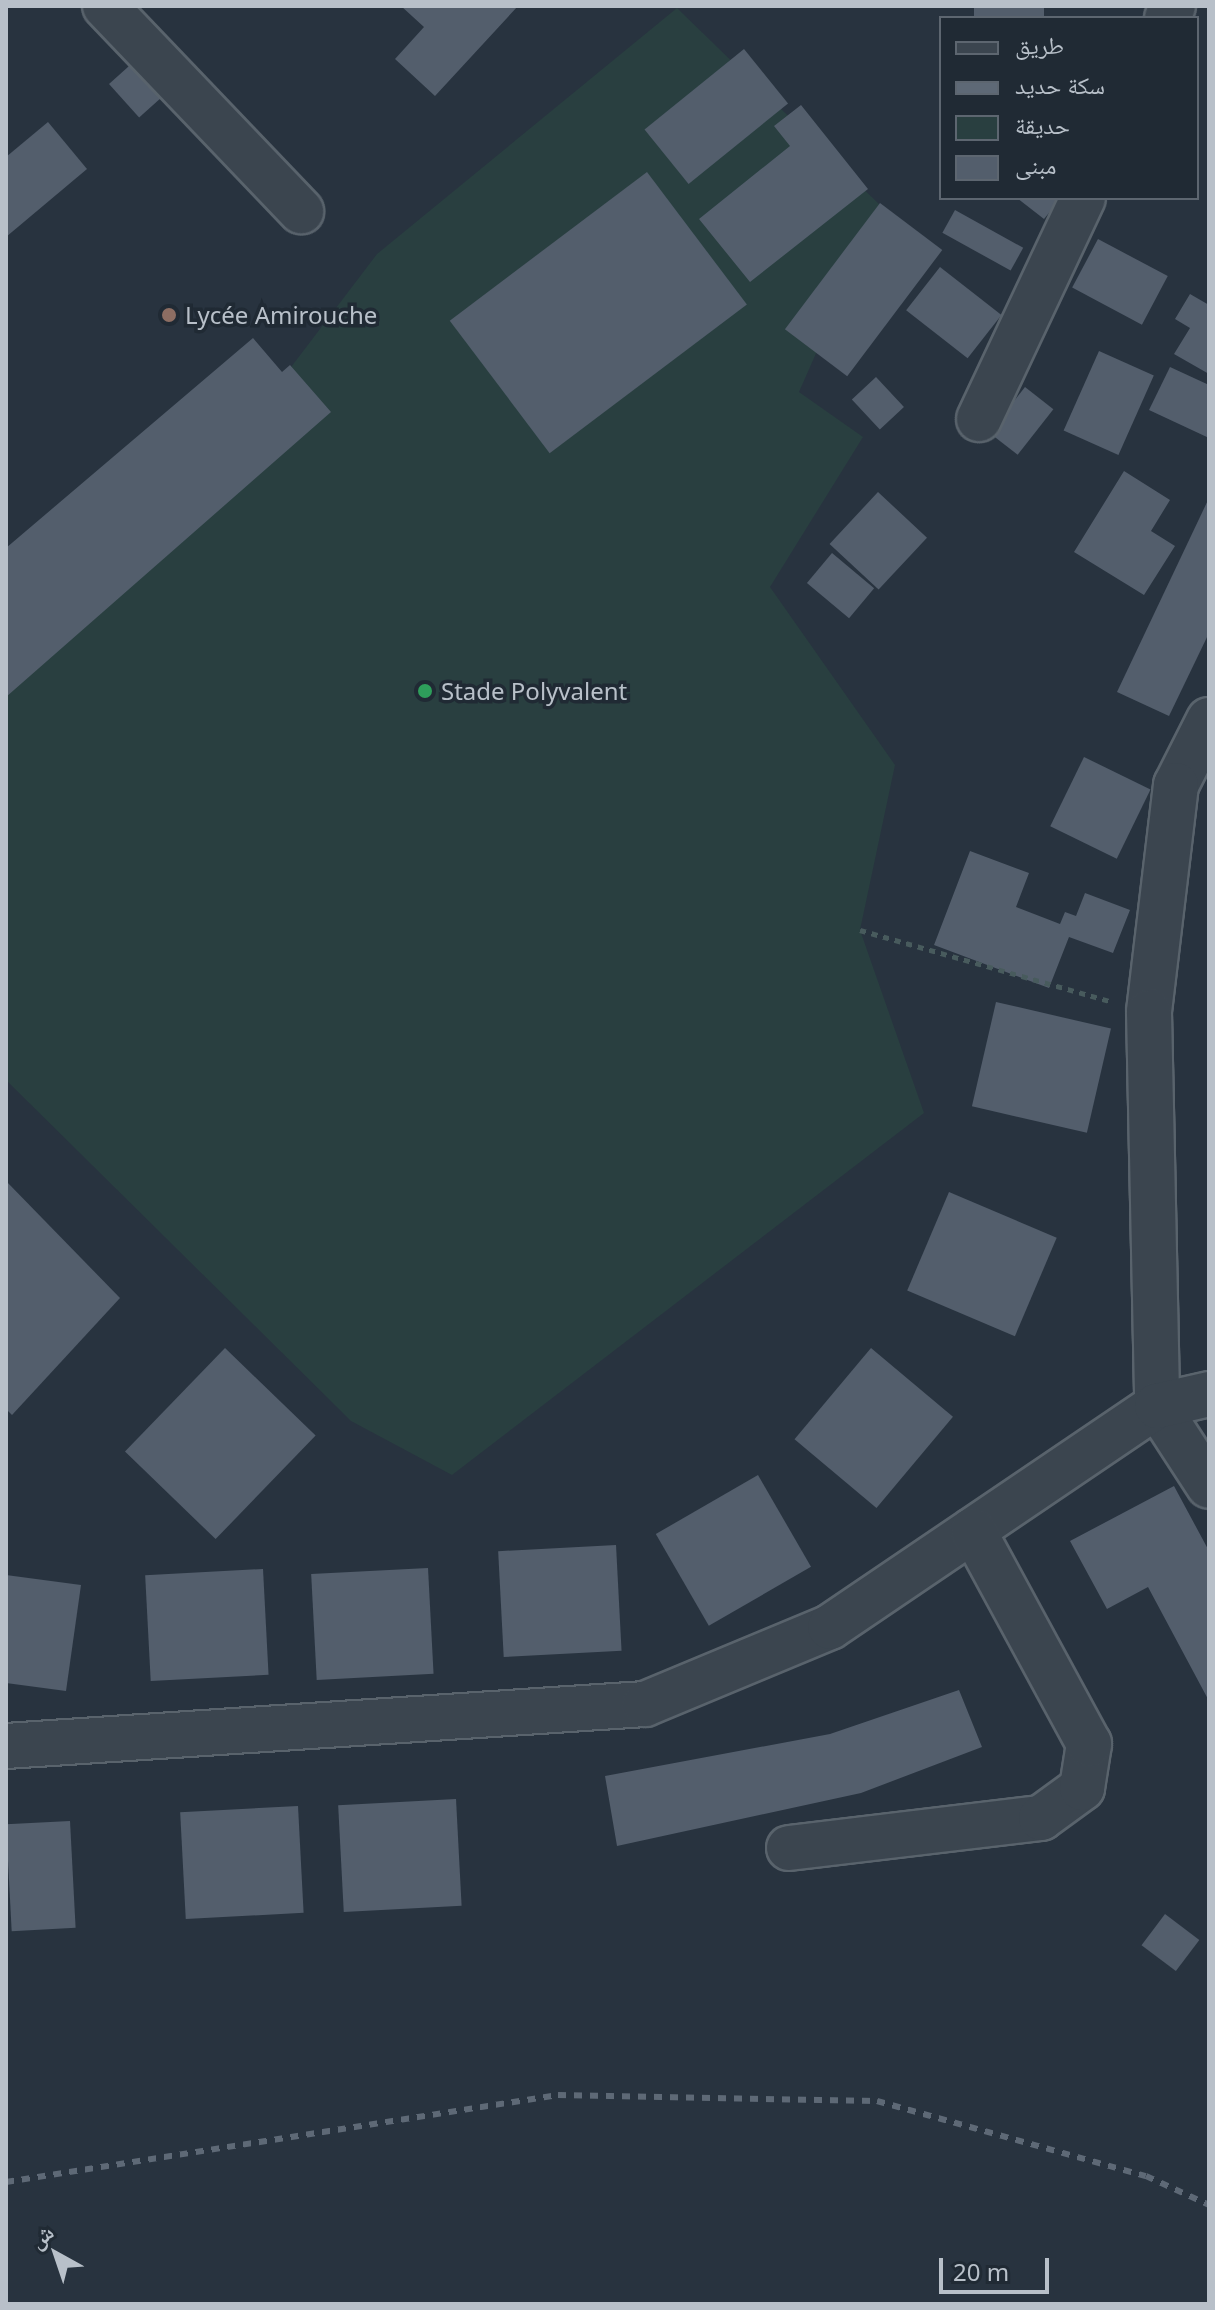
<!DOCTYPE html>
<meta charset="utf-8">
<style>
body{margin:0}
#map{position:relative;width:1215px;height:2310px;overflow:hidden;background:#28333f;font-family:"Noto Sans","Noto Naskh Arabic",sans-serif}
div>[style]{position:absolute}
.green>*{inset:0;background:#293f40}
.building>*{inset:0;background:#535e6c;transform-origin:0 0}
.path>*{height:5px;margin-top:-2.5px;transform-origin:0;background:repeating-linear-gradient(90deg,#485b5d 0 6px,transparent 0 12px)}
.roads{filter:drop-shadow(2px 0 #59636c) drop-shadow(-2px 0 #59636c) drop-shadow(0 2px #59636c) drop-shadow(0 -2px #59636c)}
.minor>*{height:44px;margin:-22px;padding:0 22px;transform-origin:22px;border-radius:22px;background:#3b454f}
.rail>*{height:6px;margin-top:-3px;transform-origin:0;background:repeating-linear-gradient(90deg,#5e6976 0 8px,transparent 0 16px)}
.dots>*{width:22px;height:22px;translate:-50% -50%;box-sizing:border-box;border:4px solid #202a34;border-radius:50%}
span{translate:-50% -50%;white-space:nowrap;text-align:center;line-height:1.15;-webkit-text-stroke:7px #202a34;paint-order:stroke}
.poi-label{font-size:24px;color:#b8c0c9}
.left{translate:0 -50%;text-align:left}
.frame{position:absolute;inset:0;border:8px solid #b8c0c9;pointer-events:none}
.legend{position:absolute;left:939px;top:16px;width:260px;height:184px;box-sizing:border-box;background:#202a34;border:2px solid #5d6670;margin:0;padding:10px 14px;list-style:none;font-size:24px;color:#b8c0c9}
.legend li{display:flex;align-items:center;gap:16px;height:40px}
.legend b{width:40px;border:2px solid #5d6670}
.north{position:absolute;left:16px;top:2214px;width:80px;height:80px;-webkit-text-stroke:6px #202a34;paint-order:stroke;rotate:320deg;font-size:22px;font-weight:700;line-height:32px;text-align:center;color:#b8c0c9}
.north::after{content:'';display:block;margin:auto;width:28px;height:36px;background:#b8c0c9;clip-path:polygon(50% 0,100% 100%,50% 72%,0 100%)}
.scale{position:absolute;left:939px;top:2258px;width:110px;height:36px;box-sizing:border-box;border:4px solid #b8c0c9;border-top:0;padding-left:10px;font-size:24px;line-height:28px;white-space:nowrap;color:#b8c0c9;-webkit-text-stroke:6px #202a34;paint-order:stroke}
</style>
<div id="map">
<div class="green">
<i style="clip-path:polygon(677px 8px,881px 206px,799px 392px,863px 437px,770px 587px,895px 765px,860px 930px,924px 1113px,452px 1475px,351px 1421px,6px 1080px,6px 617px,285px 375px,377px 254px)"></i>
</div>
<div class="building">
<i style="clip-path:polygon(401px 6px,518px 6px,435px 96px,395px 59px,424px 27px)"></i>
<i style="left:974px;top:6px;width:70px;height:12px"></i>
<i style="left:744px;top:49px;width:70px;height:128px;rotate:51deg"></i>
<i style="left:138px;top:58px;width:45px;height:39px;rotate:48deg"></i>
<i style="clip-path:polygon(801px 105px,868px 189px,750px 282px,699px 219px,790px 146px,774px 126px)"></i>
<i style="clip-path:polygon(48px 122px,87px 169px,6px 237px,6px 157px)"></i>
<i style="left:647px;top:172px;width:166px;height:247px;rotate:53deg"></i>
<i style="clip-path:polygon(1017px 198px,1061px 198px,1044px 219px)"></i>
<i style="left:880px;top:203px;width:78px;height:158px;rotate:37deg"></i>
<i style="left:955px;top:210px;width:78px;height:26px;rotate:29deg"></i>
<i style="left:1098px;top:239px;width:79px;height:55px;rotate:28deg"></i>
<i style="left:940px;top:267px;width:78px;height:55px;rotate:38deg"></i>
<i style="clip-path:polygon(1190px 294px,1209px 305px,1209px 374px,1174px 354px,1190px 328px,1175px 319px)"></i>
<i style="clip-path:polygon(253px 338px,282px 372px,290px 365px,331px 412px,6px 697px,6px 548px)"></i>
<i style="left:1099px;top:351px;width:60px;height:87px;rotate:24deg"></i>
<i style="clip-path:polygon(1170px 367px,1209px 385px,1209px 438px,1149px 410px)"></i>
<i style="left:876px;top:377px;width:41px;height:33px;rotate:47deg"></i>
<i style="left:1025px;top:387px;width:36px;height:58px;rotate:38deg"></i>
<i style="clip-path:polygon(1124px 471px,1170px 500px,1151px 531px,1175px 546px,1144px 595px,1074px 552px)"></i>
<i style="left:878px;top:492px;width:67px;height:71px;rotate:43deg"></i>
<i style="clip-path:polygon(1209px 498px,1209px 633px,1169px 716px,1117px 692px)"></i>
<i style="left:832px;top:553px;width:55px;height:39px;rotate:40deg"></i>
<i style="left:1084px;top:757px;width:74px;height:77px;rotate:26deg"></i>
<i style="clip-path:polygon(970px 851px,1029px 873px,1016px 907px,1060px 924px,1065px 912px,1076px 916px,1085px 893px,1130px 910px,1113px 953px,1069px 937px,1049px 988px,934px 945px)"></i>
<i style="left:996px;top:1002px;width:118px;height:107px;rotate:13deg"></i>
<i style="clip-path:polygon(6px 1181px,120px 1298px,12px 1415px,6px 1409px)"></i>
<i style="left:949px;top:1192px;width:117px;height:107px;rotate:23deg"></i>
<i style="left:225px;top:1348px;width:126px;height:144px;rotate:44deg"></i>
<i style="left:871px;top:1348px;width:107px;height:119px;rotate:40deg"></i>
<i style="left:758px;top:1475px;width:106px;height:118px;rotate:60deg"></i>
<i style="clip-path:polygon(1174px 1486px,1209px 1551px,1209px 1701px,1148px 1587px,1107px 1609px,1070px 1541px)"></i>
<i style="left:616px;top:1545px;width:106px;height:118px;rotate:87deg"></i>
<i style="left:428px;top:1568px;width:106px;height:117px;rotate:87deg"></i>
<i style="left:263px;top:1569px;width:106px;height:118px;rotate:87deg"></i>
<i style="clip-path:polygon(6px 1575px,81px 1585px,66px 1691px,6px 1683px)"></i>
<i style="clip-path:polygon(959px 1690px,982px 1747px,861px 1793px,617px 1846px,605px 1776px,830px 1734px)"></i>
<i style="left:456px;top:1799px;width:107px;height:118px;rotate:87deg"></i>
<i style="left:298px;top:1806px;width:107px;height:118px;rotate:87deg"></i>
<i style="left:70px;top:1821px;width:107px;height:64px;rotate:87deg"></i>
<i style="left:1165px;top:1914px;width:43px;height:39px;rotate:37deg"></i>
</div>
<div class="path">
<i style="left:860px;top:930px;width:259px;rotate:15.9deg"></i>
</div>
<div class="roads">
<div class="minor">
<i style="left:105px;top:6px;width:284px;rotate:46.3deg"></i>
<i style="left:1167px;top:18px;width:13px;rotate:-63deg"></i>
<i style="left:979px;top:419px;width:244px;rotate:-64.8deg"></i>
<i style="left:1209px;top:720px;width:73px;rotate:116.9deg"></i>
<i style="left:1176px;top:785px;width:229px;rotate:96.8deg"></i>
<i style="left:1149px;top:1012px;width:394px;rotate:88.8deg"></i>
<i style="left:1157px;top:1406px;width:95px;rotate:57deg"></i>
<i style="left:6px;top:1746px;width:640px;rotate:-3.76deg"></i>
<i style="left:645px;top:1704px;width:200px;rotate:-22.6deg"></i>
<i style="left:830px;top:1627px;width:395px;rotate:-34.1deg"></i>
<i style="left:1157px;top:1406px;width:53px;rotate:-13deg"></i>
<i style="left:789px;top:1848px;width:254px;rotate:-6.8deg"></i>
<i style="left:1041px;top:1818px;width:51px;rotate:-36.2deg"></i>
<i style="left:1082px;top:1788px;width:45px;rotate:-81deg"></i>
<i style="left:1089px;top:1744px;width:243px;rotate:-118.5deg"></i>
</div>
</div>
<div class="rail">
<i style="left:6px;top:2182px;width:559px;rotate:-8.96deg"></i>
<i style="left:558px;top:2095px;width:319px;rotate:1.1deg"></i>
<i style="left:877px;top:2101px;width:279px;rotate:15.6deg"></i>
<i style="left:1146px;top:2176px;width:69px;rotate:24.7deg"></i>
</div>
<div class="dots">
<i style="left:169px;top:315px;background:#8d6e63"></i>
<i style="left:425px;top:691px;background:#2e9e5b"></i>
</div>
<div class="poi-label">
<span class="left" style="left:185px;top:315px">Lycée Amirouche</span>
<span class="left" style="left:441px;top:691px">Stade Polyvalent</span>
</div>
<div class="frame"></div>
<ul class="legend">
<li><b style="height:10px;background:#3b454f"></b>طريق</li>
<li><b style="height:10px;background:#5e6976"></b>سكة حديد</li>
<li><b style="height:22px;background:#293f40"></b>حديقة</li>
<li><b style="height:22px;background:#535e6c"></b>مبنى</li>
</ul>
<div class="north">ش</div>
<div class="scale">20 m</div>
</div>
